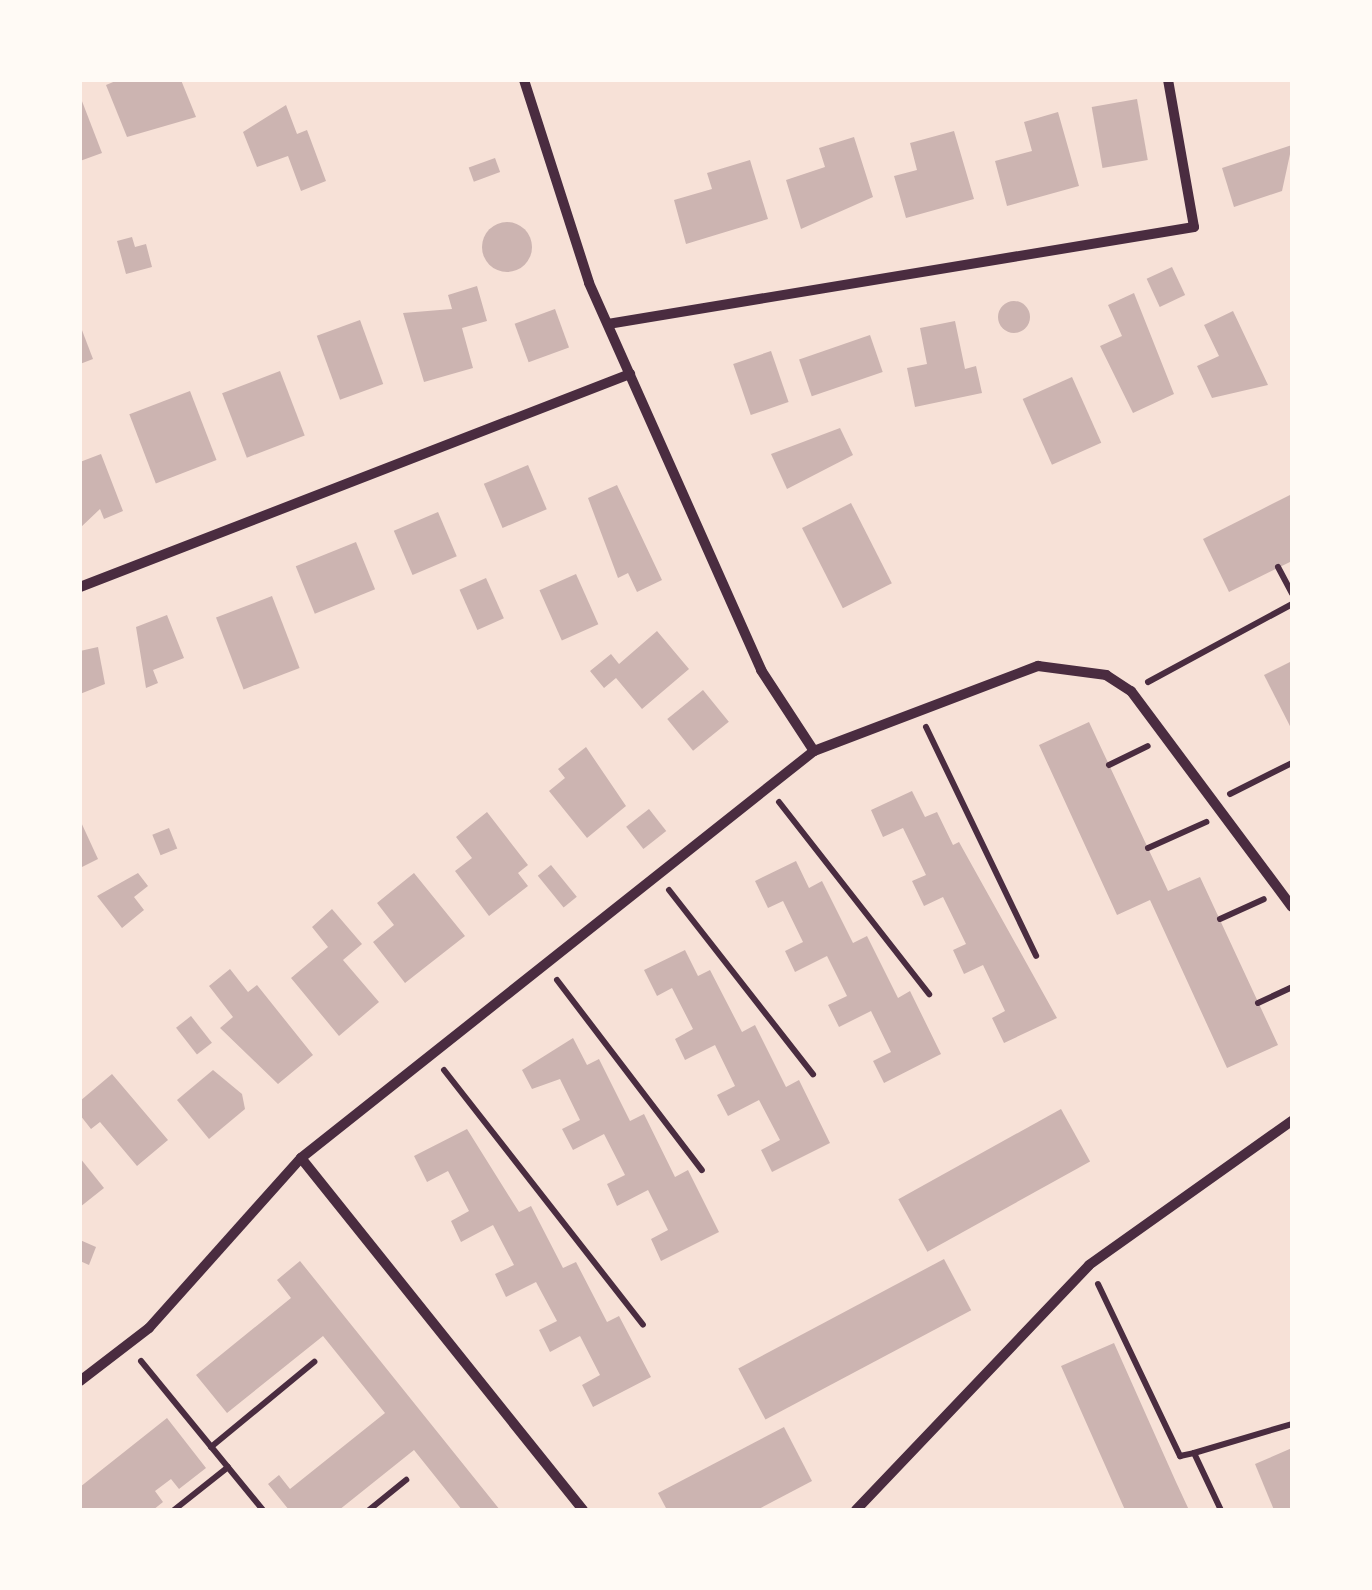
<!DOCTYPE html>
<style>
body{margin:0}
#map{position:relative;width:1372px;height:1590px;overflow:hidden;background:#f7e1d7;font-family:"Libre Baskerville",serif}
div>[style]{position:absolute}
.building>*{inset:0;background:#ccb4b1;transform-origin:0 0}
.round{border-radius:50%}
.path>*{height:6px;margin:-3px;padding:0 3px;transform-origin:3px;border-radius:3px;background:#4a2c40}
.minor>*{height:10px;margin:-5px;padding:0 5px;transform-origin:5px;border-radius:5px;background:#4a2c40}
span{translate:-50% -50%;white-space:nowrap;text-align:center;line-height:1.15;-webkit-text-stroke:8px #fffaf5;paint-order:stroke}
.frame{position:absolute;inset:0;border:82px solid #fffaf5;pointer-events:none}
</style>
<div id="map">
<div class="building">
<i style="clip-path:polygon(118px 80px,181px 80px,196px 117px,127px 137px,106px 85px)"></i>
<i style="clip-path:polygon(80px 96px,102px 153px,80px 161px)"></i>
<i style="left:1137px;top:99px;width:62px;height:46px;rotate:80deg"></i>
<i style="clip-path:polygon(286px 105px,297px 134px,307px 130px,326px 181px,301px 191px,288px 156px,257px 167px,243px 132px)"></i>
<i style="clip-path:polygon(1058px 112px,1079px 186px,1007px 206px,995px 161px,1032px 151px,1024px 122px)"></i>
<i style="clip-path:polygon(954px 131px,974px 199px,906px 218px,894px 176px,917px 170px,910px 143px)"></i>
<i style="clip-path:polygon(854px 137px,873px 197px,801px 229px,786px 180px,825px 167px,819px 148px)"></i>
<i style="clip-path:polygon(1292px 145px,1282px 191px,1234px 207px,1222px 168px)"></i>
<i style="left:495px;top:158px;width:15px;height:28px;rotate:70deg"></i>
<i style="clip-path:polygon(750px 160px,768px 219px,686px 244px,674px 200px,712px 189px,707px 173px)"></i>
<i class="round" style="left:482px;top:222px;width:50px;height:50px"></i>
<i style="clip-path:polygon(132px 237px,135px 247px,146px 244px,152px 267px,126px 274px,117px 241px)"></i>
<i style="left:1172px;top:267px;width:31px;height:28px;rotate:65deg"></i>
<i style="clip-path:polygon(477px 286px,487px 321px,462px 328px,473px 368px,424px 382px,403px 313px,452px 309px,448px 295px)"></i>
<i style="clip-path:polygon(1134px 293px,1174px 394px,1133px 413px,1100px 346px,1122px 336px,1108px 305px)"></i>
<i class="round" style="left:998px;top:301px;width:32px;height:32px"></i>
<i style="left:555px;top:309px;width:41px;height:43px;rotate:70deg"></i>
<i style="clip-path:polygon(1233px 311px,1268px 385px,1212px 398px,1197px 366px,1219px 356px,1204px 325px)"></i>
<i style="left:360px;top:320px;width:68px;height:46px;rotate:70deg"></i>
<i style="clip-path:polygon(955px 321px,965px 369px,976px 366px,982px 393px,915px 407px,907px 368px,927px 364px,920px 328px)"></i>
<i style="clip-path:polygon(80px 325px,93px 359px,80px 364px)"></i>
<i style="left:870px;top:335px;width:39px;height:75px;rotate:71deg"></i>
<i style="left:771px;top:351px;width:54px;height:40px;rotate:71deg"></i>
<i style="left:280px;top:371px;width:69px;height:62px;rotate:69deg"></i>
<i style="left:1072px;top:377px;width:72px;height:54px;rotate:66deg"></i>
<i style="left:190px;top:391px;width:74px;height:65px;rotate:69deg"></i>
<i style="clip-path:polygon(840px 428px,853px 455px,787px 489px,771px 454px)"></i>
<i style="clip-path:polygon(101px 454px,123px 511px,104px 519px,100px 509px,80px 528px,80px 462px)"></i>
<i style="left:528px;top:465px;width:48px;height:48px;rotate:67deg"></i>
<i style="clip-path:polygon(617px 485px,662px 580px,637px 592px,628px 573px,618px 578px,588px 498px)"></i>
<i style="clip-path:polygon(1292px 494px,1292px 561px,1229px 592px,1203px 539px)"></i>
<i style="left:851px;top:503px;width:90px;height:55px;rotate:63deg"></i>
<i style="left:438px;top:512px;width:48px;height:48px;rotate:67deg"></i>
<i style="left:356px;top:542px;width:51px;height:65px;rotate:68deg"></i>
<i style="left:576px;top:574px;width:55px;height:40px;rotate:66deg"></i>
<i style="left:486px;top:578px;width:44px;height:29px;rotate:66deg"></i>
<i style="left:272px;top:596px;width:77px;height:60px;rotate:69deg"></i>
<i style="clip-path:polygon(167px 615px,184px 658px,153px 670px,158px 683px,146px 688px,136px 627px)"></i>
<i style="clip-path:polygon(657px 631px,689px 669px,642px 709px,616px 678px,604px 688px,590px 671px,611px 654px,619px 664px)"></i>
<i style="clip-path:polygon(98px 647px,105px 684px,80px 694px,80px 651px)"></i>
<i style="clip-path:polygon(1292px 661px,1292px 730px,1264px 675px)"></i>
<i style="left:703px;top:690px;width:41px;height:46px;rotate:51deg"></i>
<i style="clip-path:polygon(1089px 722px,1168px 891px,1200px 877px,1278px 1045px,1227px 1068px,1150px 900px,1117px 915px,1039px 745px)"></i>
<i style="clip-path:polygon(586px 747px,626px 806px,587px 838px,549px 791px,565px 778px,558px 769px)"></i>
<i style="clip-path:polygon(912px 791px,925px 817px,937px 812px,953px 845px,959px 842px,1057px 1018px,1004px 1043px,992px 1018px,1005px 1011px,983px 965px,964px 974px,953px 950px,966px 944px,943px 897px,924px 906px,912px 881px,926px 875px,903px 828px,883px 837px,871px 810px)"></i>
<i style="left:649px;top:809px;width:28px;height:29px;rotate:52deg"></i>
<i style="clip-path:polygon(487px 812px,528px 865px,518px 873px,528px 886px,489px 916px,455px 871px,472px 858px,456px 837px)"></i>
<i style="clip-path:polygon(80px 820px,98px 859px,80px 868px)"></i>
<i style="left:169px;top:828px;width:22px;height:18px;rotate:68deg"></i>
<i style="clip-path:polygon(796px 861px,809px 888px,822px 881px,853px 943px,867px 936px,898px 998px,910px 991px,941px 1054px,884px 1083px,873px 1061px,891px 1052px,871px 1011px,839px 1027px,828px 1005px,847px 996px,827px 956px,795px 972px,785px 951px,803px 942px,783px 901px,768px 908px,755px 881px)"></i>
<i style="left:551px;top:865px;width:41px;height:17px;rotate:51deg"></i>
<i style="clip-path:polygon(138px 873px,148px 886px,134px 897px,144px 910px,122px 928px,97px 896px)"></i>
<i style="clip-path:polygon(414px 873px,465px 936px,405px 983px,373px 942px,394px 925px,377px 903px)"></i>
<i style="clip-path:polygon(332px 909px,362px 944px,343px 960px,379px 1002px,339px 1036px,291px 978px,328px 947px,312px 927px)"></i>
<i style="clip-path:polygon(685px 950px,698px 976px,710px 970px,742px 1032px,755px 1025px,786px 1087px,799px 1080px,830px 1143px,772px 1172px,761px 1150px,780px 1140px,759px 1100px,728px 1116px,717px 1095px,735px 1086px,715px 1045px,685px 1060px,675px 1039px,693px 1029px,672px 988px,657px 996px,644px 970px)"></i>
<i style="clip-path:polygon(230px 969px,248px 992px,257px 985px,313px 1055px,278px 1084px,220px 1028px,233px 1017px,209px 986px)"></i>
<i style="left:191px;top:1016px;width:34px;height:19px;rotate:52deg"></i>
<i style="clip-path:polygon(573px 1038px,587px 1065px,599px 1059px,630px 1121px,644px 1114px,675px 1177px,688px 1170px,719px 1232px,661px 1261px,651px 1239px,668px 1230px,648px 1190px,617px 1206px,607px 1184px,625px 1175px,604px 1134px,573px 1150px,562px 1129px,580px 1120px,560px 1079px,532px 1089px,522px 1070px)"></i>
<i style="clip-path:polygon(213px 1070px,242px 1094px,245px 1109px,209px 1139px,177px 1100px)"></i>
<i style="clip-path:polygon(112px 1074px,168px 1140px,137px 1166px,100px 1122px,91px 1129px,80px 1115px,80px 1101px)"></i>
<i style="left:1061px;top:1109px;width:60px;height:186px;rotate:61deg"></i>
<i style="clip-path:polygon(467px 1129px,519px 1212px,531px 1206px,563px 1268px,576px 1262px,607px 1322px,619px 1316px,651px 1377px,593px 1407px,582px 1385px,600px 1375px,580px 1336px,550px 1352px,539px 1330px,557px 1321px,536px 1282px,506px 1297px,495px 1274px,514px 1265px,493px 1225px,461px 1242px,451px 1221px,469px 1211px,448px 1171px,427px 1182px,414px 1156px)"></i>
<i style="clip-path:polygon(80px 1158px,104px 1188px,80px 1207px)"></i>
<i style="clip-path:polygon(80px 1240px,96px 1247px,89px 1265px,80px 1261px)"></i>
<i style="left:944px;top:1259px;width:58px;height:233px;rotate:62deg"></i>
<i style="clip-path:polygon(300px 1261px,500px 1510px,462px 1510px,414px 1450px,339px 1510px,289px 1510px,268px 1484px,279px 1475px,290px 1489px,385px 1413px,323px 1336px,227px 1413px,196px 1375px,291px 1298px,277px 1280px)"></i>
<i style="clip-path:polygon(1114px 1343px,1176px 1482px,1189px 1510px,1125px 1510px,1061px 1366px)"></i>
<i style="clip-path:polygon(167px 1418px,206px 1468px,179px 1489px,171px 1479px,155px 1491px,163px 1502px,153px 1510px,80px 1510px,80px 1487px)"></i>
<i style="clip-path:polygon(784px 1427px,812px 1481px,757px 1510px,667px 1510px,658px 1493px)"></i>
<i style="clip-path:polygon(1292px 1448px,1292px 1510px,1274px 1510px,1255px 1464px)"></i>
</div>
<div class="path">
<i style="left:1278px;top:567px;width:30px;rotate:62deg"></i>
<i style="left:1148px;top:682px;width:164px;rotate:-28.4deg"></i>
<i style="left:926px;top:727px;width:254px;rotate:64.3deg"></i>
<i style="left:1109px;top:765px;width:43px;rotate:-26deg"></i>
<i style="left:1230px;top:794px;width:69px;rotate:-26.6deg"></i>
<i style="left:779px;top:802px;width:244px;rotate:52deg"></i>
<i style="left:1148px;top:848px;width:64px;rotate:-24.1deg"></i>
<i style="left:669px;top:890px;width:234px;rotate:52deg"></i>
<i style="left:1220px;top:919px;width:48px;rotate:-24.4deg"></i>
<i style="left:557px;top:980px;width:239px;rotate:52.7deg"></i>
<i style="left:1258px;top:1003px;width:38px;rotate:-25deg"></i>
<i style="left:444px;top:1070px;width:323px;rotate:52deg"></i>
<i style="left:1098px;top:1284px;width:191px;rotate:64.5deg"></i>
<i style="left:1180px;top:1456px;width:14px;rotate:-12deg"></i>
<i style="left:1194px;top:1453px;width:63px;rotate:64.7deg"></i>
<i style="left:141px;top:1361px;width:193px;rotate:50.7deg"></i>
<i style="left:211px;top:1447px;width:134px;rotate:-39.5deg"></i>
<i style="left:1194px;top:1453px;width:102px;rotate:-16.5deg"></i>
<i style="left:174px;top:1510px;width:69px;rotate:-38.5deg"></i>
<i style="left:369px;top:1510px;width:48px;rotate:-39deg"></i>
</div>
<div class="minor">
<i style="left:524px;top:80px;width:213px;rotate:72.2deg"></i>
<i style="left:589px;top:283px;width:424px;rotate:66deg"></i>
<i style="left:761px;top:670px;width:97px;rotate:56.8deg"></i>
<i style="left:608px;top:324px;width:594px;rotate:-9.4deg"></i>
<i style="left:1194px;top:227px;width:149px;rotate:-100deg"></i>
<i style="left:80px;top:587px;width:590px;rotate:-21.17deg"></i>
<i style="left:301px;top:1158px;width:451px;rotate:51.3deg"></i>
<i style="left:80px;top:1381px;width:87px;rotate:-37.5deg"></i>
<i style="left:149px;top:1328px;width:228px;rotate:-48.2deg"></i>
<i style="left:301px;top:1158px;width:655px;rotate:-38.43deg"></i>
<i style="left:814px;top:751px;width:240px;rotate:-20.8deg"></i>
<i style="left:1038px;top:666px;width:69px;rotate:7.5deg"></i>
<i style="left:1106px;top:675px;width:30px;rotate:33deg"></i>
<i style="left:1131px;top:691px;width:269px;rotate:53.3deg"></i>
<i style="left:856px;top:1510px;width:338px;rotate:-46.4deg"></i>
<i style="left:1089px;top:1265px;width:249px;rotate:-35.4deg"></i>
</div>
<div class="frame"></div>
</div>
